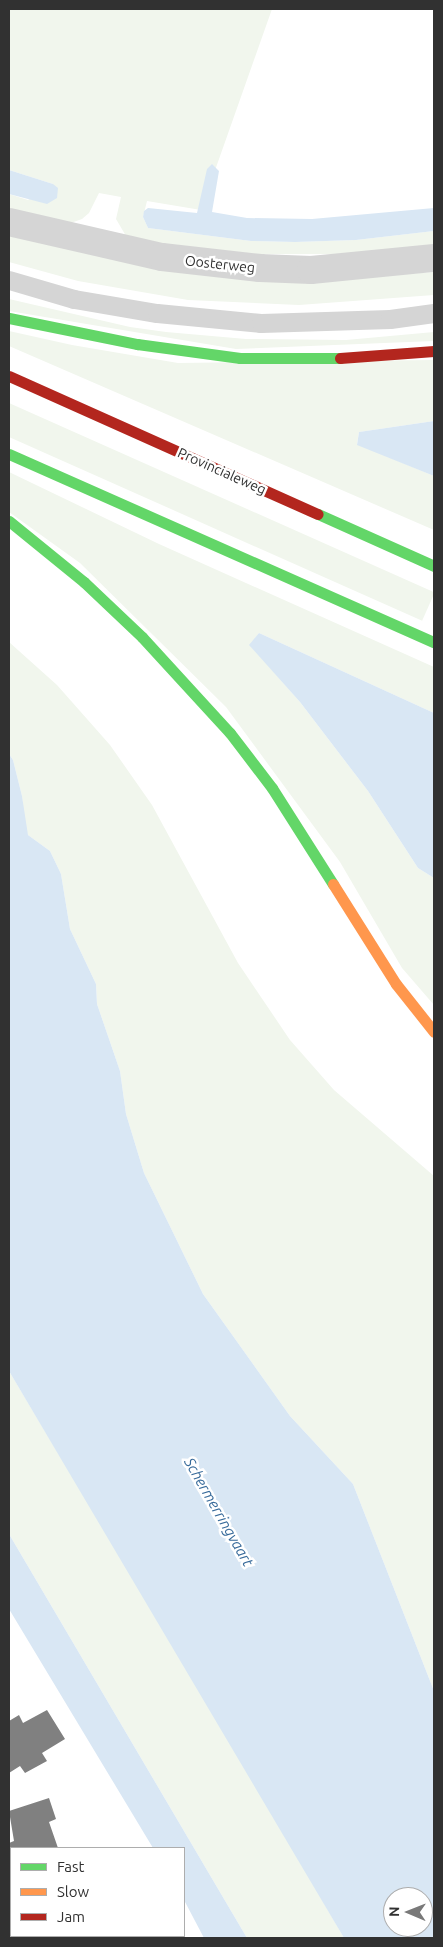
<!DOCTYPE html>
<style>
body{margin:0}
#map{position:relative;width:443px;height:1947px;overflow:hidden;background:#fff;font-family:Ubuntu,sans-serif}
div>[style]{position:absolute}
.green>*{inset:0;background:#f1f6ed;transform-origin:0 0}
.water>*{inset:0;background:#d9e7f4}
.building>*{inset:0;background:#808080;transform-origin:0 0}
.lane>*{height:19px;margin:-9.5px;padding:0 9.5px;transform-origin:9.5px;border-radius:9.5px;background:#d5d5d5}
.street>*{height:28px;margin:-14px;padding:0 14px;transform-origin:14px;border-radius:14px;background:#d5d5d5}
.fast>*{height:11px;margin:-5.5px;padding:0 5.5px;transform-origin:5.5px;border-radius:5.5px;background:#63d668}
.slow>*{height:11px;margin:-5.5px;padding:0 5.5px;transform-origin:5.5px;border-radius:5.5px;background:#ff974d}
.jam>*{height:11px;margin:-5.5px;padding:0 5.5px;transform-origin:5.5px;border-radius:5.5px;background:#b3261e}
span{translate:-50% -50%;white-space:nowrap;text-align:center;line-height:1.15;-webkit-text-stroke:5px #fff;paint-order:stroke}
.street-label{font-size:14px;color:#313131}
.water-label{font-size:15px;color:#376a9a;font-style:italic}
.frame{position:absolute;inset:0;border:10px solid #313131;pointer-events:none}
.legend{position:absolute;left:10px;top:1847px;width:175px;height:90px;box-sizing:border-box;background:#fff;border:1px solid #adadad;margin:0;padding:6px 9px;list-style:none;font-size:15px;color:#313131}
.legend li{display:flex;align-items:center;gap:10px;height:25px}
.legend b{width:25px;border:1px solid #adadad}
.north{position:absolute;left:383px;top:1887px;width:50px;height:50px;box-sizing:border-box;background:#fff;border:1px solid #adadad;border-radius:50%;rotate:271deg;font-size:14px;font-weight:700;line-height:20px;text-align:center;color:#313131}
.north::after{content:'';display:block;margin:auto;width:18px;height:22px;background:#797979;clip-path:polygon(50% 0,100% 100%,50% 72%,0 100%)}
</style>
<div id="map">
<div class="green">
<i style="clip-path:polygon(9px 9px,272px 9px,201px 210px,147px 201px,143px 217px,148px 228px,251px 241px,295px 242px,356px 240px,434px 231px,434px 246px,360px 254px,243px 254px,135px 240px,126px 236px,116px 219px,121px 197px,99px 193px,89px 213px,82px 219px,65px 225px,9px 209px,9px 194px,28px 200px,53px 184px,9px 170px)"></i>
<i style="clip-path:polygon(9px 235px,159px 270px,320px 280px,434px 272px,434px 295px,299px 305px,188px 300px,78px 281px,9px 262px)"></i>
<i style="clip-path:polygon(9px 299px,130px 327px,166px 332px,246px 339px,346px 340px,434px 332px,434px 341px,236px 349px,9px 311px)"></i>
<i style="clip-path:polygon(9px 331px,72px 345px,178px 363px,434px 360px,434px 421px,359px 432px,357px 444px,434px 476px,434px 530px,9px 346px)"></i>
<i style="left:9px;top:403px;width:466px;height:31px;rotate:24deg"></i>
<i style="clip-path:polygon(9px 472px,159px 544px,434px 667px,434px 713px,259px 633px,250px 645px,300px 702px,368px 791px,418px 868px,434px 878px,434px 1005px,402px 968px,340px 862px,226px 707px,80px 563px,9px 512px)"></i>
<i style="clip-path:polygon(9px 642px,57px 685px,110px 745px,152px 805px,238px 963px,290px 1040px,334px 1090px,434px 1176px,434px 1691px,353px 1484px,290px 1416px,203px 1294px,144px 1173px,126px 1114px,120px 1071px,97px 1004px,96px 984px,70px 929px,61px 874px,50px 851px,28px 835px,25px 828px,22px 796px,13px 760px,9px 754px)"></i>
<i style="clip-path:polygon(9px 1371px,242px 1761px,344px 1938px,247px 1938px,9px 1534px)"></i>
</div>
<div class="water">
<i style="clip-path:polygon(212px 164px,219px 171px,212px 212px,247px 218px,312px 219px,434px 208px,434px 231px,356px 240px,295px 242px,251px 241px,148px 228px,143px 217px,144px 211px,148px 208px,197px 213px,207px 169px)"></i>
<i style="clip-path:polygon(9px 170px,53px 184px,58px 188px,57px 198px,47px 204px,9px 194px)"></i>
<i style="clip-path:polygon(434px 421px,434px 476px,357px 445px,359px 432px)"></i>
<i style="clip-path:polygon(259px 633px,434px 713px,434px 878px,418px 868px,368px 791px,300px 702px,249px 645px)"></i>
<i style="clip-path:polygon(evenodd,9px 754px,13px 760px,22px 796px,28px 835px,50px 851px,61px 874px,70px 929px,96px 984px,97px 1004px,120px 1071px,126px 1114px,144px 1173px,203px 1294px,290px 1416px,353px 1484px,434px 1691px,434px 1938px,344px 1938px,9px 1371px,9px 754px,393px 1897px,423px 1897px,423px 1927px,393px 1927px,393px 1897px)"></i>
<i style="clip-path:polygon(9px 1534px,247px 1938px,204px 1938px,184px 1900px,184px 1848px,153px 1848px,9px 1609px)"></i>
</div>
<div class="building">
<i style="clip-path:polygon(47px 1710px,65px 1739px,42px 1753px,47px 1761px,25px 1773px,20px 1766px,9px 1773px,9px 1721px,19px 1715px,23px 1723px)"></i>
<i style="clip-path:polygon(49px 1798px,56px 1819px,49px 1822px,58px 1848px,11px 1848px,11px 1852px,9px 1843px,14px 1841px,9px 1811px)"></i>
<i style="left:51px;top:1936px;width:25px;height:2px"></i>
</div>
<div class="lane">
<i style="left:9px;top:280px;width:68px;rotate:16.3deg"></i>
<i style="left:74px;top:299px;width:84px;rotate:9.6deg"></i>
<i style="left:157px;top:313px;width:104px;rotate:5.5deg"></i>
<i style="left:261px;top:323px;width:129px;rotate:-1.8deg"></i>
<i style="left:390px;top:319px;width:44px;rotate:-7.8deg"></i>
</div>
<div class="street">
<i style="left:9px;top:222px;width:157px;rotate:12.9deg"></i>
<i style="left:162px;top:257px;width:99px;rotate:6.4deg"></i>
<i style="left:260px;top:268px;width:51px;rotate:2.2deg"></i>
<i style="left:311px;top:270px;width:124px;rotate:-5.6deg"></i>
</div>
<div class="fast">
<i style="left:9px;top:318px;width:131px;rotate:11.5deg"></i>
<i style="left:137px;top:344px;width:104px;rotate:7.7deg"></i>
<i style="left:240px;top:358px;width:100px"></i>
<i style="left:9px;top:454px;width:465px;rotate:23.9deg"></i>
<i style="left:318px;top:514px;width:127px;rotate:24.1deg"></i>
<i style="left:9px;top:521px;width:97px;rotate:39.1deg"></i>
<i style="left:84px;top:582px;width:80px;rotate:43.5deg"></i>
<i style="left:142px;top:637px;width:130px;rotate:47.5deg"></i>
<i style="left:230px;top:733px;width:69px;rotate:52.6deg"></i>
<i style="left:272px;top:788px;width:114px;rotate:57.6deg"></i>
</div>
<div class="slow">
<i style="left:333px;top:884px;width:118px;rotate:57.8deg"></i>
<i style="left:396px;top:984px;width:61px;rotate:51.6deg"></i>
</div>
<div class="jam">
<i style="left:340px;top:358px;width:94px;rotate:-4.3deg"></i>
<i style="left:9px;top:376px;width:338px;rotate:24.1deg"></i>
</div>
<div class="street-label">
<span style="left:220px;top:264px;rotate:6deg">Oosterweg</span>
<span style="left:222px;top:471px;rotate:24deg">Provincialeweg</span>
</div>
<div class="water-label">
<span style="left:219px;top:1512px;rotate:60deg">Schermerringvaart</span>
</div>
<div class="frame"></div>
<ul class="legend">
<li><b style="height:6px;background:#63d668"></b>Fast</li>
<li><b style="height:6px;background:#ff974d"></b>Slow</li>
<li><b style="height:6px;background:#b3261e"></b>Jam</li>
</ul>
<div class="north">N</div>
</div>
